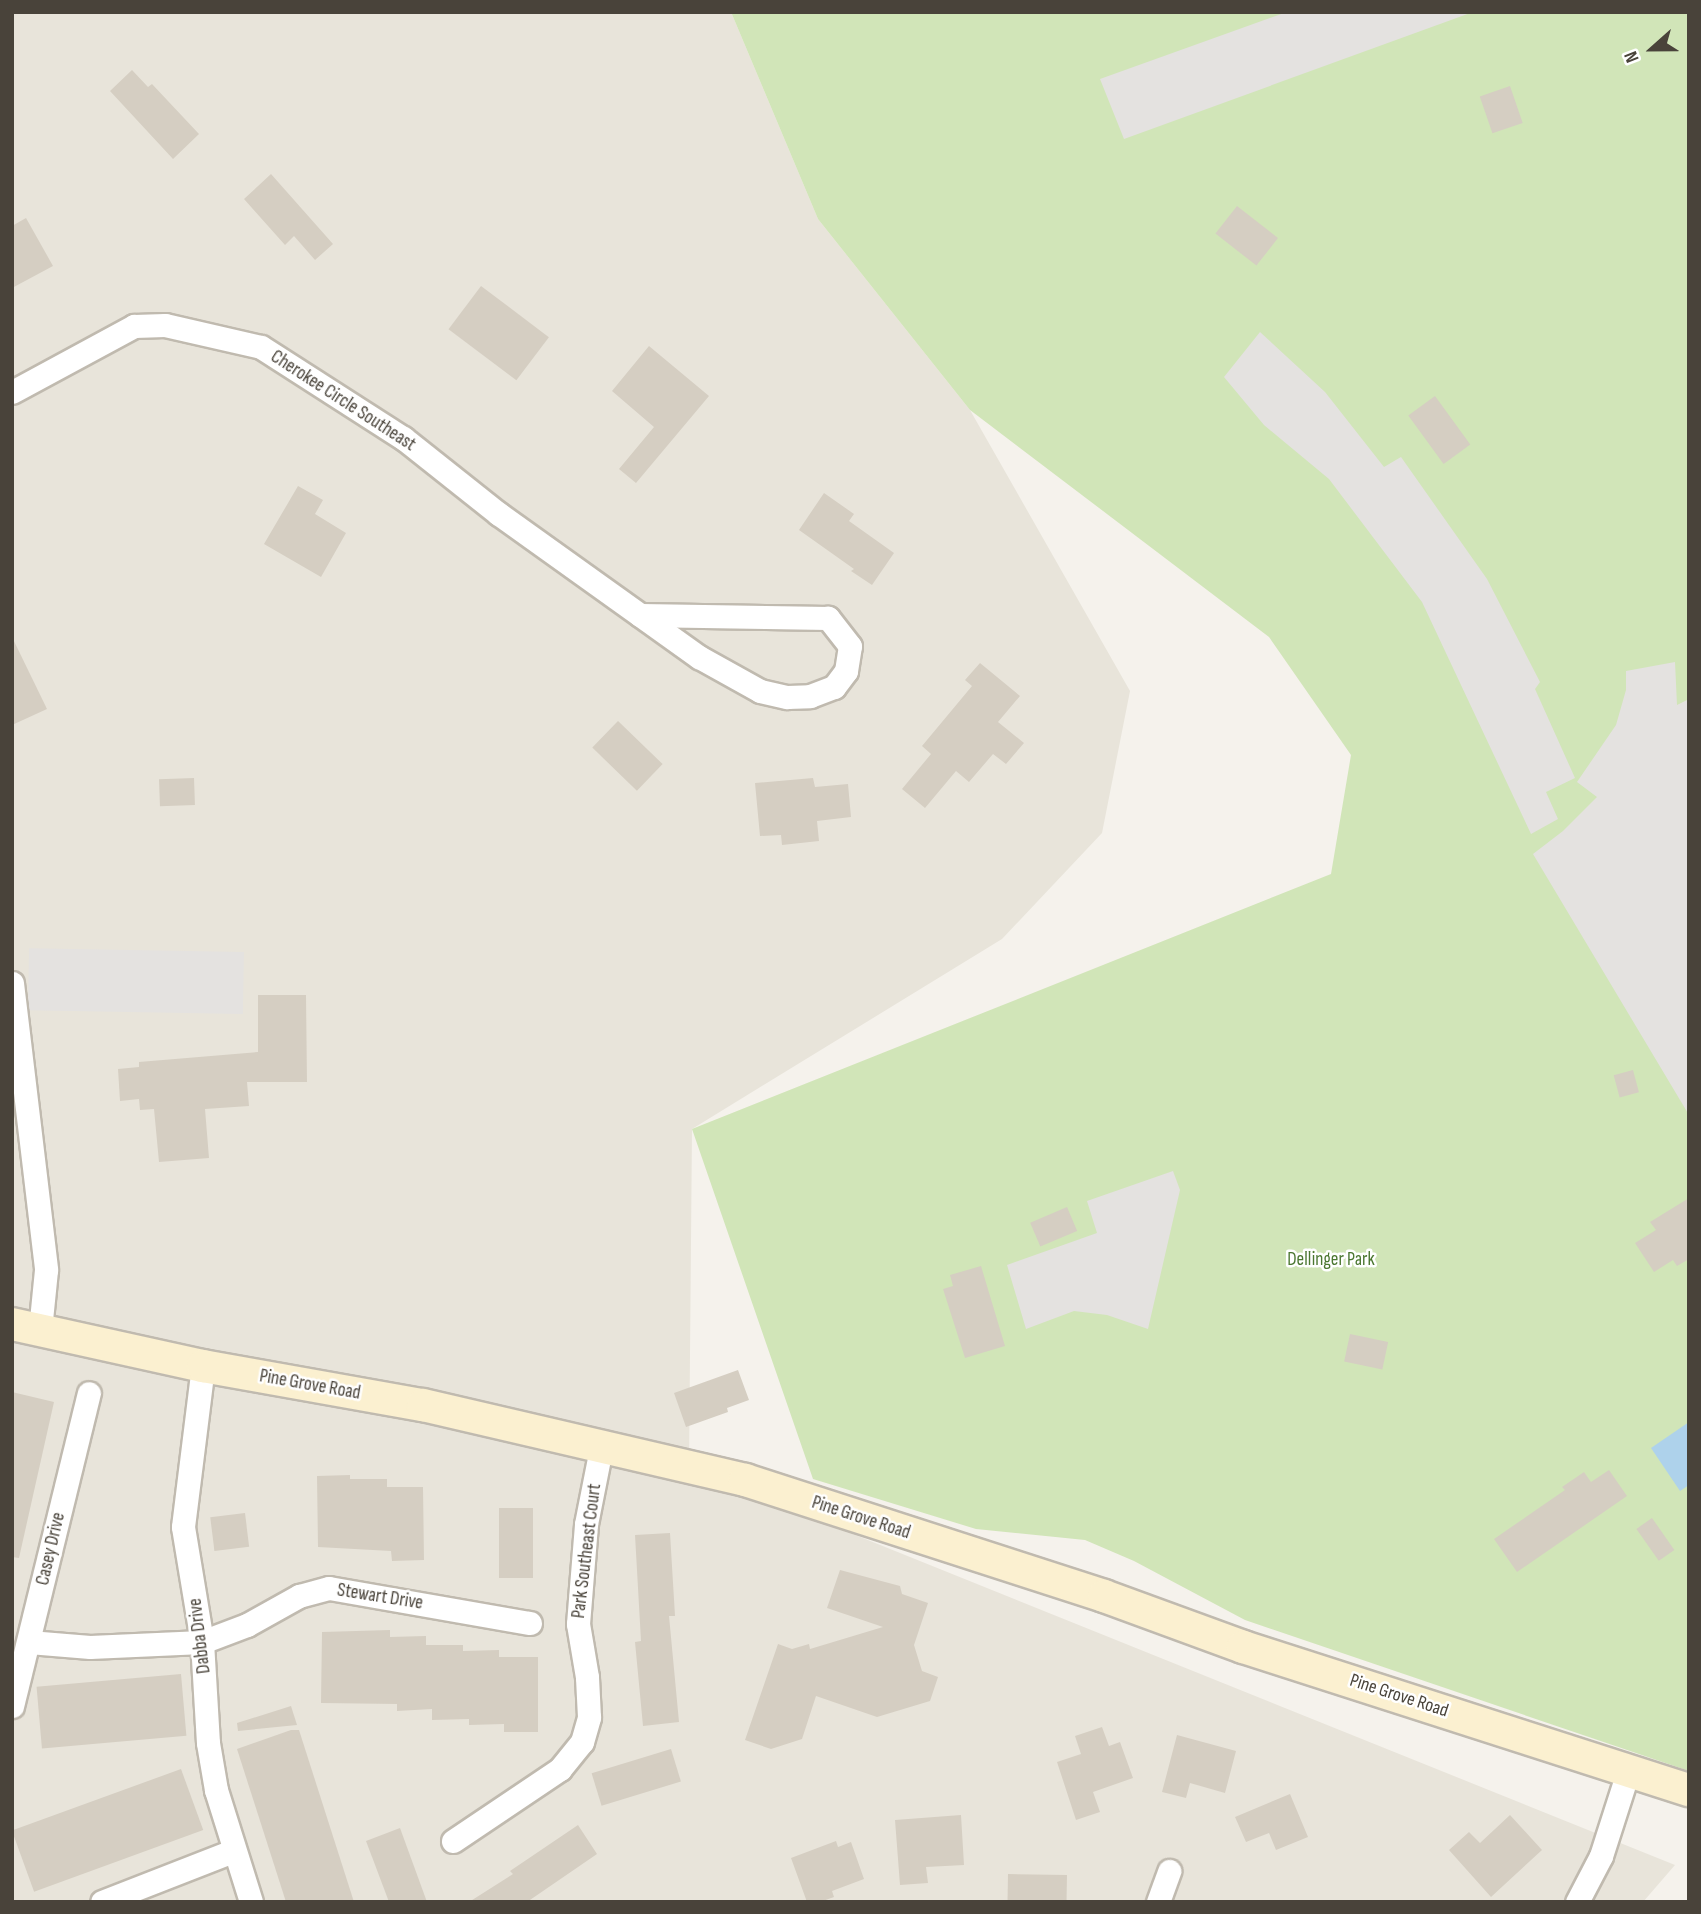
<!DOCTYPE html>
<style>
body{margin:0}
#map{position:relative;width:1701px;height:1914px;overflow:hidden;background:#f5f2ec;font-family:"Sofia Sans Condensed",sans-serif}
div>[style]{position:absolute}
.residential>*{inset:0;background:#e8e4da}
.green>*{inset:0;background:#d1e5b8}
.parking>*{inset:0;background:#e4e2e0;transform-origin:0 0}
.water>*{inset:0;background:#aed2eb}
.building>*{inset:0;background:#d5cec2;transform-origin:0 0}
.roads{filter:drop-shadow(2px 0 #c0baaf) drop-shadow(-2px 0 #c0baaf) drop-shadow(0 2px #c0baaf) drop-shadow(0 -2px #c0baaf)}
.street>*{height:23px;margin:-11.5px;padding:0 11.5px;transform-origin:11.5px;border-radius:11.5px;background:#fff}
.secondary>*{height:32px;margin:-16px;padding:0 16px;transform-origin:16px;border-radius:16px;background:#fbf0d0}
span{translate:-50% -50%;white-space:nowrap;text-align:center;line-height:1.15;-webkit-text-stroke:5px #fff;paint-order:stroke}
.street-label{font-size:19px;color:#49433a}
.park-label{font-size:19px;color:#4b7731}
.frame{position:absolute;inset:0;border:14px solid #49433a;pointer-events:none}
.north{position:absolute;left:1617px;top:14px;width:70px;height:70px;-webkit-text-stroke:5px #fff;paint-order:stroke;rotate:249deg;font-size:19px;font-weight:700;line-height:28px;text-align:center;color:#49433a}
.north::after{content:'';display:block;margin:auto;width:24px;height:32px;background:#49433a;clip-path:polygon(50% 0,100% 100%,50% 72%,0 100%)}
</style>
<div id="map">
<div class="residential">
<i style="clip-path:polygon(12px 12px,731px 12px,818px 219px,970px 410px,1130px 691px,1102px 833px,1002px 939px,692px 1129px,689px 1468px,1675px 1865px,1643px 1902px,12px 1902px)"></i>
</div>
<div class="green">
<i style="clip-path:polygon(731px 12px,1689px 12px,1689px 1771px,1245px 1620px,1134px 1561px,1085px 1540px,976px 1529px,813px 1479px,692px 1129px,1331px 874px,1351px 755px,1269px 637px,970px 410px,818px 219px)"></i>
</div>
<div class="parking">
<i style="clip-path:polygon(1287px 12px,1473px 12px,1124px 139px,1100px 79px)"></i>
<i style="clip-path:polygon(1260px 332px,1325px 392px,1384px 467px,1401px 457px,1487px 579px,1540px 682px,1535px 689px,1575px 778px,1546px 792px,1558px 819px,1531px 834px,1422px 602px,1329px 479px,1264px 425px,1224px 377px)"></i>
<i style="clip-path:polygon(1675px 662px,1677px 705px,1689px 699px,1689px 1115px,1533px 854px,1563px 831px,1597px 797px,1577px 782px,1616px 725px,1626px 690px,1626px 671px)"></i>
<i style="left:244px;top:952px;width:62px;height:215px;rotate:91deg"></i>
<i style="clip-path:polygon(1173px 1171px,1180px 1190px,1148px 1329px,1107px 1315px,1074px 1311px,1026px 1329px,1007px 1265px,1097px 1233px,1087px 1201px)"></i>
</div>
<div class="water">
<i style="clip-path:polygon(1689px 1422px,1689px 1485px,1680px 1491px,1651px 1448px)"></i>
</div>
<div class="building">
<i style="clip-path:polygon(132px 70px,148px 87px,152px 84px,199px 134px,173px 159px,110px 91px)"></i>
<i style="left:1510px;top:86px;width:39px;height:32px;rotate:71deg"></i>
<i style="clip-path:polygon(271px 174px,333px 244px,315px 260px,294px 236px,285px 245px,244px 199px)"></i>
<i style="left:1237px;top:206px;width:52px;height:35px;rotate:38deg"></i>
<i style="clip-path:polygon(26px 218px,53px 266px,12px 288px,12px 226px)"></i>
<i style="left:481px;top:286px;width:85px;height:54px;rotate:37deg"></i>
<i style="clip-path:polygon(649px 346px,709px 396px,636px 483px,619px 469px,654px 427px,612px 391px)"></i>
<i style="left:1435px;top:396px;width:60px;height:33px;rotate:54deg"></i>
<i style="clip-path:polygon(298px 486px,323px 500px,315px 514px,346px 533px,321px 577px,264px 544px)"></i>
<i style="clip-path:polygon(824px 493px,854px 514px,849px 521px,894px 553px,872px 585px,851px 571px,854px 569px,799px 530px)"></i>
<i style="clip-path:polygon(12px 637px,47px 709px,12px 725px)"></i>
<i style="clip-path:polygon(980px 663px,1020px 696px,998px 722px,1024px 743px,1006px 764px,993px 754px,969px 782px,956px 771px,925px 808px,902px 789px,931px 754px,922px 746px,972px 686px,965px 680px)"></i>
<i style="left:618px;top:721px;width:62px;height:37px;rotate:44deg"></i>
<i style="left:194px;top:778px;width:27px;height:35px;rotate:88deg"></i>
<i style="clip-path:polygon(813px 778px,815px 787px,848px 784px,851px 817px,817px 821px,819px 841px,782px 845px,781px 835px,760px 836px,755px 783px)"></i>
<i style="clip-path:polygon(258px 995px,306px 995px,307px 1082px,247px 1082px,249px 1106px,205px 1109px,209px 1158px,159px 1162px,154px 1109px,140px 1110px,139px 1099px,120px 1101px,118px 1069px,139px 1067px,139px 1062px,258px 1052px)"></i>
<i style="left:1633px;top:1070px;width:23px;height:20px;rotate:75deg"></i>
<i style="clip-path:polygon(1689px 1198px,1689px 1259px,1677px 1266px,1673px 1260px,1654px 1272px,1635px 1243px,1656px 1230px,1650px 1222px)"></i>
<i style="left:1067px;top:1207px;width:26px;height:40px;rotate:67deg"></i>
<i style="clip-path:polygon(981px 1266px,1005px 1346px,965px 1358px,943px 1289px,953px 1286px,950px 1275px)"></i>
<i style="left:1350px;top:1334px;width:39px;height:28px;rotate:12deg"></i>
<i style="clip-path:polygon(738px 1370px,749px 1400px,727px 1408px,728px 1412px,686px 1427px,674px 1393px)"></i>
<i style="clip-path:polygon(12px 1392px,54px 1402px,19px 1558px,12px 1557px)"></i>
<i style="clip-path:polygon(1609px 1470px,1627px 1496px,1517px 1572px,1494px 1539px,1565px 1490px,1562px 1487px,1584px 1472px,1591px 1482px)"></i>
<i style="clip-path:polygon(350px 1475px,350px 1479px,387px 1479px,387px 1487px,423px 1487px,424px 1560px,392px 1561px,391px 1551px,318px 1547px,317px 1476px)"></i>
<i style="left:499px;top:1508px;width:34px;height:70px"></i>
<i style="left:245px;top:1513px;width:34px;height:35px;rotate:83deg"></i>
<i style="left:1652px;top:1518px;width:39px;height:19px;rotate:55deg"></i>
<i style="clip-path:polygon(670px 1533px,675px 1616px,669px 1616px,679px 1722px,643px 1726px,635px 1642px,641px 1641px,635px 1535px)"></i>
<i style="clip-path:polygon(840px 1570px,900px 1586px,902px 1594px,928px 1603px,914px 1645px,922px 1671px,938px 1677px,930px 1701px,877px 1717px,816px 1696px,802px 1739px,771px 1749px,745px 1740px,778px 1644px,792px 1649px,809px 1644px,810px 1649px,883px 1627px,827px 1608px)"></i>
<i style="clip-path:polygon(390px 1630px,390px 1637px,426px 1636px,426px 1645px,463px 1645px,463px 1651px,499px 1650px,499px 1657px,538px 1657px,538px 1732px,504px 1732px,504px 1724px,469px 1725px,469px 1719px,432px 1720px,432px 1709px,397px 1711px,397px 1704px,321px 1703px,322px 1632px)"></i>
<i style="left:181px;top:1674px;width:62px;height:145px;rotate:85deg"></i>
<i style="clip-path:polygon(291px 1706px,297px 1725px,238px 1731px,237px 1723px)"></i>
<i style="clip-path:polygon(1102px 1727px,1109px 1746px,1120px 1742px,1133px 1778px,1093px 1792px,1100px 1812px,1076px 1820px,1057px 1762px,1081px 1754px,1075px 1736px)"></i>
<i style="clip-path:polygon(291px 1730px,299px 1730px,354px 1902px,286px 1902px,237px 1749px)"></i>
<i style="clip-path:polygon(1177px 1735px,1236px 1751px,1225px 1793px,1190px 1783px,1186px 1798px,1162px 1792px)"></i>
<i style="left:671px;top:1749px;width:34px;height:83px;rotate:73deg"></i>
<i style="left:181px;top:1769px;width:65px;height:180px;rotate:70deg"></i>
<i style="clip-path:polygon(1290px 1794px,1308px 1837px,1276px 1850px,1269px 1833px,1246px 1842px,1235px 1817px)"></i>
<i style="clip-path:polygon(961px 1815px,964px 1865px,926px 1867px,928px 1883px,900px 1885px,895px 1820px)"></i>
<i style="clip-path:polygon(1510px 1815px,1542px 1850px,1491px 1897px,1449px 1850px,1469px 1832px,1480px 1843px)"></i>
<i style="clip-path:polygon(578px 1825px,597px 1854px,527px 1902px,469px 1902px,513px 1874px,510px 1871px)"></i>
<i style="clip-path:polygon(400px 1828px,427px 1902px,389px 1902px,366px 1841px)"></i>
<i style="clip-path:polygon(836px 1841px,838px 1847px,851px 1842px,864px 1879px,832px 1891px,834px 1897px,820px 1902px,807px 1902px,791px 1858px)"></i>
<i style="left:1008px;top:1874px;width:59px;height:28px;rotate:1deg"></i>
</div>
<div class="roads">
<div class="street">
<i style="left:12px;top:392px;width:139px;rotate:-28.4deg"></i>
<i style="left:134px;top:326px;width:31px;rotate:-2deg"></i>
<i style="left:165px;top:325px;width:98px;rotate:12.9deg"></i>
<i style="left:261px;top:347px;width:169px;rotate:32.7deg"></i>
<i style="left:403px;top:438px;width:122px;rotate:38.4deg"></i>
<i style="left:499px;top:514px;width:246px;rotate:35.6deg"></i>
<i style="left:699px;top:657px;width:70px;rotate:29.1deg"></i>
<i style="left:760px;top:691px;width:28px;rotate:13deg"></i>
<i style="left:787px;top:697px;width:23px;rotate:-2deg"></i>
<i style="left:810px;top:696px;width:26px;rotate:-21deg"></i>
<i style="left:834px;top:687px;width:20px;rotate:-53deg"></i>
<i style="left:846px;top:671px;width:25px;rotate:-81deg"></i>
<i style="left:850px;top:646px;width:36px;rotate:-128deg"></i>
<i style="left:828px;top:618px;width:188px;rotate:-179.1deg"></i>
<i style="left:12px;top:983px;width:289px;rotate:83.2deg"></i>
<i style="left:46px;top:1270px;width:60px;rotate:95.7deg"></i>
<i style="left:203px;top:1366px;width:162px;rotate:97.1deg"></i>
<i style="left:183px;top:1527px;width:117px;rotate:80.6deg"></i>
<i style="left:202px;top:1642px;width:101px;rotate:86.6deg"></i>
<i style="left:208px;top:1743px;width:48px;rotate:80.3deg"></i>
<i style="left:216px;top:1790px;width:117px;rotate:72.6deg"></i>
<i style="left:29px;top:1642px;width:61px;rotate:4.7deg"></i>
<i style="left:90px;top:1647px;width:112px;rotate:-2.6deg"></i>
<i style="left:202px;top:1642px;width:48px;rotate:-20.7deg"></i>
<i style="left:247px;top:1625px;width:60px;rotate:-29.1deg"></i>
<i style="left:299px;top:1596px;width:31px;rotate:-15deg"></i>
<i style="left:329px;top:1588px;width:204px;rotate:9.9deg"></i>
<i style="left:12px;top:1706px;width:322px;rotate:-76.2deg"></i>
<i style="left:453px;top:1841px;width:129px;rotate:-33.9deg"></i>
<i style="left:560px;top:1769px;width:35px;rotate:-51deg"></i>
<i style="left:582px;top:1742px;width:26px;rotate:-74deg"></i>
<i style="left:589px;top:1717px;width:40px;rotate:-92.9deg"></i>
<i style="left:587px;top:1677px;width:54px;rotate:-99.6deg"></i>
<i style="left:578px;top:1624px;width:100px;rotate:-85.4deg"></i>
<i style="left:586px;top:1524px;width:77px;rotate:-78.8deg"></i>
<i style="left:102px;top:1902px;width:141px;rotate:-21.3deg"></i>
<i style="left:1158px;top:1902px;width:33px;rotate:-70deg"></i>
<i style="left:1577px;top:1902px;width:52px;rotate:-62.4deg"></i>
<i style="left:1601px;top:1856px;width:91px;rotate:-72.2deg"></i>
</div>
<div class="secondary">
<i style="left:12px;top:1324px;width:196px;rotate:12.4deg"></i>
<i style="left:203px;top:1366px;width:223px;rotate:10.1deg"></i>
<i style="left:423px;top:1405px;width:331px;rotate:13.1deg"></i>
<i style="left:745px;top:1480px;width:377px;rotate:17.9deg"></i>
<i style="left:1104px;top:1596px;width:148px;rotate:20.1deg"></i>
<i style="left:1243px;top:1647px;width:468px;rotate:17.8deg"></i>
</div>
</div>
<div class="street-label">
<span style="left:343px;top:401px;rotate:33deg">Cherokee Circle Southeast</span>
<span style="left:310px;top:1385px;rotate:10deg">Pine Grove Road</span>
<span style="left:861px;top:1518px;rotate:18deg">Pine Grove Road</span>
<span style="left:51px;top:1549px;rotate:-77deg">Casey Drive</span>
<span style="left:587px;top:1551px;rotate:-83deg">Park Southeast Court</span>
<span style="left:380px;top:1597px;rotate:9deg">Stewart Drive</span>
<span style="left:200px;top:1636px;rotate:-97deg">Dabba Drive</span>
<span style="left:1399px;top:1696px;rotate:18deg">Pine Grove Road</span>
</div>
<div class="park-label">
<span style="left:1331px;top:1260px">Dellinger Park</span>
</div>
<div class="frame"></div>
<div class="north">N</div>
</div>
